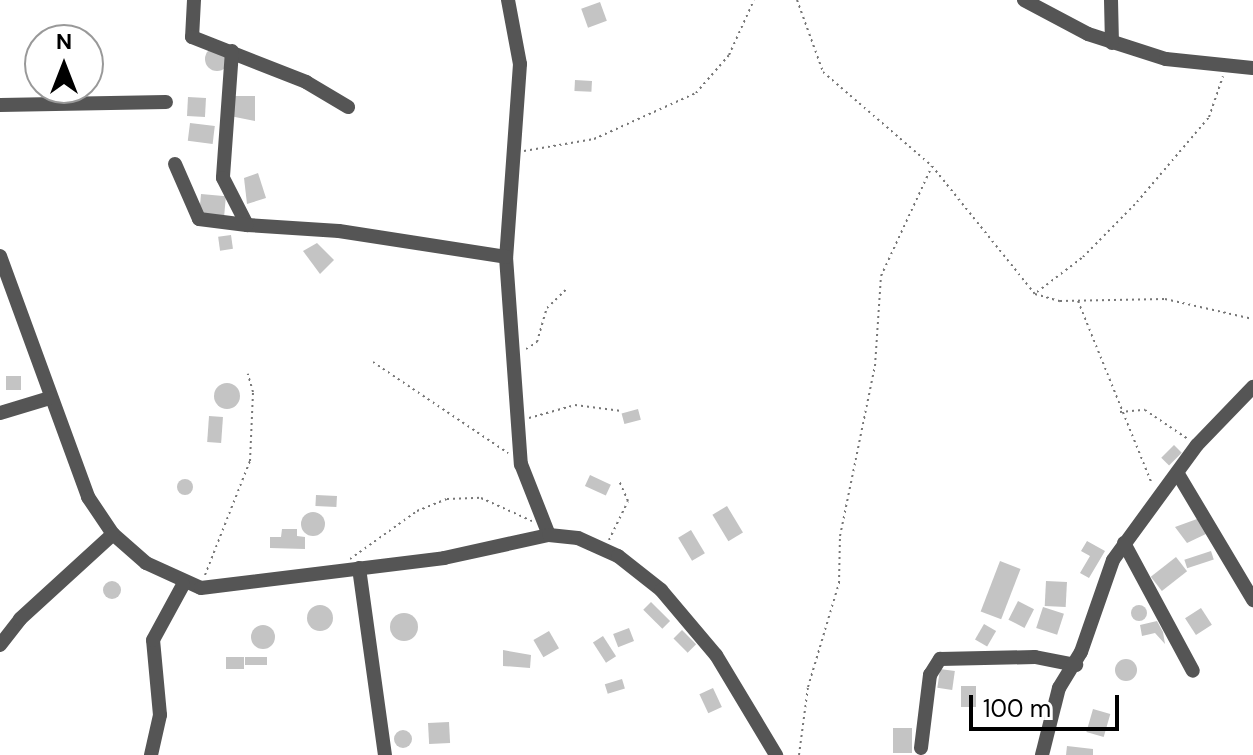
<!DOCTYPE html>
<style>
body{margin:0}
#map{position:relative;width:1253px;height:755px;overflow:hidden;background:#fff;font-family:"DM Sans",sans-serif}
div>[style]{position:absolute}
.building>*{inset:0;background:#c4c4c4;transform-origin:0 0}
.round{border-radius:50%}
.path>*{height:2px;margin-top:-1px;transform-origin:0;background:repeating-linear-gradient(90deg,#777 0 2px,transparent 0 6px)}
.minor>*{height:14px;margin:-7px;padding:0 7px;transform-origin:7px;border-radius:7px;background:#555}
span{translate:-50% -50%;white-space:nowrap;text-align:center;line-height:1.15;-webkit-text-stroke:6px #fff;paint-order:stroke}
.north{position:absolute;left:24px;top:24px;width:80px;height:80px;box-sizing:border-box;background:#fff;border:2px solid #999;border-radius:50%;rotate:0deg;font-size:22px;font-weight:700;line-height:32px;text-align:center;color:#000}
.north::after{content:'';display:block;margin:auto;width:28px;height:36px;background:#000;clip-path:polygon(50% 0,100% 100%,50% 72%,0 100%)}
.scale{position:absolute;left:969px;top:695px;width:150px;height:36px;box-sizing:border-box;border:4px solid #000;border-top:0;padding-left:10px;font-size:24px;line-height:28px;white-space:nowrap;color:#000;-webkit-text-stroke:6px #fff;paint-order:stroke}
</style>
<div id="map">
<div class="building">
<i style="left:600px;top:2px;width:20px;height:20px;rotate:70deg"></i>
<i class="round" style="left:205px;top:47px;width:24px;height:24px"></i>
<i style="left:575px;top:80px;width:17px;height:11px;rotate:3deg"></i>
<i style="clip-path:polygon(230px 96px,255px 96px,255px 121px,230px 116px)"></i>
<i style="left:188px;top:97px;width:18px;height:19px;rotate:3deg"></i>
<i style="left:190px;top:123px;width:25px;height:18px;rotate:7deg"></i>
<i style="clip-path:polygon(258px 173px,266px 198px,247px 204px,244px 178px)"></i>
<i style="left:201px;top:194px;width:25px;height:20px;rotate:5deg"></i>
<i style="left:231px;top:235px;width:14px;height:13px;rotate:82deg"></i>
<i style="clip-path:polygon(317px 243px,334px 260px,320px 274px,303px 251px)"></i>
<i style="left:6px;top:376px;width:15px;height:14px"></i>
<i class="round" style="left:214px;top:383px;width:26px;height:26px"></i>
<i style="left:638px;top:409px;width:11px;height:17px;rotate:75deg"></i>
<i style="left:209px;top:416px;width:14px;height:26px;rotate:4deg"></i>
<i style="left:1174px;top:445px;width:11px;height:18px;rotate:45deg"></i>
<i style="left:590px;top:475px;width:23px;height:12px;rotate:25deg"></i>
<i class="round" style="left:177px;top:479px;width:16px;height:16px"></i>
<i style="left:316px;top:495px;width:21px;height:11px;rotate:3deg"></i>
<i style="left:727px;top:506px;width:31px;height:17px;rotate:59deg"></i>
<i class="round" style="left:301px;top:512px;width:24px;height:24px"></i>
<i style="clip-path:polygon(1197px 519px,1208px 533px,1187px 543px,1175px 527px)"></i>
<i style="clip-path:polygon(282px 529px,297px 529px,297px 536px,305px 537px,305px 549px,270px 548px,270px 537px,281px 537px)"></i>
<i style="left:691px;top:530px;width:27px;height:15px;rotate:59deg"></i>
<i style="clip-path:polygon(1087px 541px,1105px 551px,1089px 578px,1080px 573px,1090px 556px,1081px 551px)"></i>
<i style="left:1211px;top:551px;width:9px;height:28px;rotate:72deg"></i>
<i style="left:1176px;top:557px;width:18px;height:32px;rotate:52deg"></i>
<i style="left:1000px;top:561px;width:22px;height:54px;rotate:21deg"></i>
<i class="round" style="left:103px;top:581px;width:18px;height:18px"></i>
<i style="left:1046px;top:581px;width:21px;height:25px;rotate:3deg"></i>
<i style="left:1018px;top:601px;width:18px;height:21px;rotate:27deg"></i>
<i style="left:651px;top:602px;width:27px;height:11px;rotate:45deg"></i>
<i class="round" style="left:307px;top:605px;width:26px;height:26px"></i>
<i class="round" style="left:1131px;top:605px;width:16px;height:16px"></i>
<i style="left:1043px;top:607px;width:22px;height:22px;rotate:18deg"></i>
<i style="left:1201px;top:608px;width:20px;height:19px;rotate:57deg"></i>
<i class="round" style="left:390px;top:613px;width:28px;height:28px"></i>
<i style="clip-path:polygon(1157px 621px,1163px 632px,1165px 644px,1155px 633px,1142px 636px,1140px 625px)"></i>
<i style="left:984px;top:624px;width:14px;height:18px;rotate:30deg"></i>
<i class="round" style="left:251px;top:625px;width:24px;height:24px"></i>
<i style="left:629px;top:628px;width:14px;height:17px;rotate:69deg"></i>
<i style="left:682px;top:630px;width:20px;height:12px;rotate:45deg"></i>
<i style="left:549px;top:631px;width:20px;height:18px;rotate:60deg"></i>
<i style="left:603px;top:636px;width:24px;height:12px;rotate:57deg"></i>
<i style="clip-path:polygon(503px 650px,531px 655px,530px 668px,503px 666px)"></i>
<i style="left:244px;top:657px;width:12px;height:18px;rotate:90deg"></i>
<i style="left:245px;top:657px;width:22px;height:8px"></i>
<i class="round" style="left:1115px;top:659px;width:22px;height:22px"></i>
<i style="left:940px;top:669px;width:15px;height:19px;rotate:8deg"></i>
<i style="left:622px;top:679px;width:10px;height:18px;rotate:73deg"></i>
<i style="left:961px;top:686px;width:15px;height:21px"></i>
<i style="left:713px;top:688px;width:21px;height:15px;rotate:65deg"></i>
<i style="left:1093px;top:709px;width:18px;height:24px;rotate:16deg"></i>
<i style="left:449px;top:722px;width:21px;height:21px;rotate:87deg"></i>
<i style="left:893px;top:728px;width:19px;height:25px"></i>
<i class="round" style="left:394px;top:730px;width:18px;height:18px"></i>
<i style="clip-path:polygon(1067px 746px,1093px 749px,1093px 755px,1066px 755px)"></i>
</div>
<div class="path">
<i style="left:797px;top:0;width:77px;rotate:70.1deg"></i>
<i style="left:823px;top:72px;width:144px;rotate:40.8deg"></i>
<i style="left:932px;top:166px;width:164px;rotate:51.2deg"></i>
<i style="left:1035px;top:294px;width:26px;rotate:16deg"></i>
<i style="left:1060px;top:301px;width:105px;rotate:-1.1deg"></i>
<i style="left:1165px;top:299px;width:90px;rotate:12.8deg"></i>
<i style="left:524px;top:151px;width:71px;rotate:-9.7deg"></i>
<i style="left:594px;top:139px;width:112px;rotate:-24.3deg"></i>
<i style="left:696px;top:93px;width:50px;rotate:-49deg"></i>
<i style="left:729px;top:55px;width:60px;rotate:-65.6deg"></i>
<i style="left:1037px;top:292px;width:58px;rotate:-37.3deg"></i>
<i style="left:1083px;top:257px;width:77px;rotate:-45.5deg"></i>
<i style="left:1137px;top:202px;width:111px;rotate:-49.7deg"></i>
<i style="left:1209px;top:117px;width:43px;rotate:-71.1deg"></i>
<i style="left:1078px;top:301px;width:197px;rotate:68deg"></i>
<i style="left:526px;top:349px;width:13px;rotate:-32deg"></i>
<i style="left:537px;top:342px;width:35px;rotate:-74deg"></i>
<i style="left:547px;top:308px;width:28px;rotate:-44deg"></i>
<i style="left:373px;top:362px;width:163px;rotate:34deg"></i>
<i style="left:1120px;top:412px;width:25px;rotate:-5deg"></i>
<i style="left:1145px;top:410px;width:52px;rotate:34deg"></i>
<i style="left:529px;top:418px;width:48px;rotate:-15.8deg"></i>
<i style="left:575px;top:405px;width:47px;rotate:7.3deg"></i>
<i style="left:609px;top:540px;width:43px;rotate:-64deg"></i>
<i style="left:628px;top:501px;width:22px;rotate:-114deg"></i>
<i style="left:350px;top:559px;width:82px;rotate:-35.6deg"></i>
<i style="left:417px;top:511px;width:32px;rotate:-22deg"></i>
<i style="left:447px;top:499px;width:34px;rotate:-2deg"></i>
<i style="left:481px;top:498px;width:56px;rotate:24.3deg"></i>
<i style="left:205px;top:575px;width:123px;rotate:-68.5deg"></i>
<i style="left:250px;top:461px;width:69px;rotate:-87.5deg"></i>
<i style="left:253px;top:392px;width:19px;rotate:-106deg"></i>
<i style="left:799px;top:755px;width:69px;rotate:-82.5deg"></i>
<i style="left:808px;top:687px;width:109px;rotate:-73.4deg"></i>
<i style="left:839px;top:583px;width:47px;rotate:-88.8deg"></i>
<i style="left:840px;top:536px;width:174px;rotate:-78.4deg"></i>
<i style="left:875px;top:366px;width:90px;rotate:-86.2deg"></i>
<i style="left:881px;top:276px;width:121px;rotate:-65.1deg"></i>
</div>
<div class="minor">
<i style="left:194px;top:0;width:37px;rotate:93deg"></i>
<i style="left:192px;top:37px;width:123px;rotate:21.5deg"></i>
<i style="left:306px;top:82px;width:49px;rotate:30.8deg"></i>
<i style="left:508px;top:0;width:65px;rotate:79.4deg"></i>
<i style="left:520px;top:64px;width:194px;rotate:94.1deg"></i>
<i style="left:506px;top:257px;width:208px;rotate:85.9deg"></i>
<i style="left:521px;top:464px;width:76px;rotate:68.5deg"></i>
<i style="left:1024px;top:0;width:72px;rotate:28deg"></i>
<i style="left:1088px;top:34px;width:82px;rotate:17.8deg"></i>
<i style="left:1166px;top:59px;width:87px;rotate:5.9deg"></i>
<i style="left:1111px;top:0;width:43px;rotate:88.7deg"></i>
<i style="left:232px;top:51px;width:127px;rotate:94.1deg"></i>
<i style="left:223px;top:178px;width:53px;rotate:62.9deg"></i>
<i style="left:247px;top:225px;width:92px;rotate:3.7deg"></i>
<i style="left:339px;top:231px;width:169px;rotate:8.8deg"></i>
<i style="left:0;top:105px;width:166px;rotate:-1deg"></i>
<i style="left:175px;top:164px;width:60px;rotate:66.4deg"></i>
<i style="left:199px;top:219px;width:48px;rotate:7.1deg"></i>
<i style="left:0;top:256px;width:257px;rotate:69.9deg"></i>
<i style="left:88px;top:497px;width:45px;rotate:56deg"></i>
<i style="left:113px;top:534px;width:44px;rotate:41.3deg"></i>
<i style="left:146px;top:563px;width:60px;rotate:24.4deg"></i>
<i style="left:201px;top:588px;width:245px;rotate:-7deg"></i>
<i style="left:444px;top:558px;width:107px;rotate:-12.4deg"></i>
<i style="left:549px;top:535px;width:29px;rotate:6deg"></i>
<i style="left:578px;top:538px;width:44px;rotate:24.2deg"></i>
<i style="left:618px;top:556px;width:55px;rotate:38.3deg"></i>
<i style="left:661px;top:590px;width:85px;rotate:49.8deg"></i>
<i style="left:716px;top:655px;width:117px;rotate:59deg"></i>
<i style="left:0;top:413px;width:52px;rotate:-16.7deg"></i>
<i style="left:1178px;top:474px;width:147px;rotate:59.2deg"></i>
<i style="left:1124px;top:543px;width:145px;rotate:61.7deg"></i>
<i style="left:359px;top:568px;width:189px;rotate:82.1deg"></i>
<i style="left:0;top:645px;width:33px;rotate:-52deg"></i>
<i style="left:20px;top:619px;width:126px;rotate:-42.4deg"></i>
<i style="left:921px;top:748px;width:74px;rotate:-83deg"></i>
<i style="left:930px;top:675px;width:19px;rotate:-58deg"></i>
<i style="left:940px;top:659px;width:95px;rotate:-1.2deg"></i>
<i style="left:1035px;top:657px;width:42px;rotate:11deg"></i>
<i style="left:151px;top:755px;width:41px;rotate:-77.3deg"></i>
<i style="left:160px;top:715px;width:75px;rotate:-95.3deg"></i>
<i style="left:153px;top:640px;width:63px;rotate:-61.4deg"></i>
<i style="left:1042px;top:755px;width:69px;rotate:-75.8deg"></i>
<i style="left:1059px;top:688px;width:42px;rotate:-58.6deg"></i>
<i style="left:1081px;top:652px;width:97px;rotate:-70.8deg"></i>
<i style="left:1113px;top:560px;width:142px;rotate:-53.9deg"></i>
<i style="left:1197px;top:445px;width:81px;rotate:-46deg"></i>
</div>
<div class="north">N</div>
<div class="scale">100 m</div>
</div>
